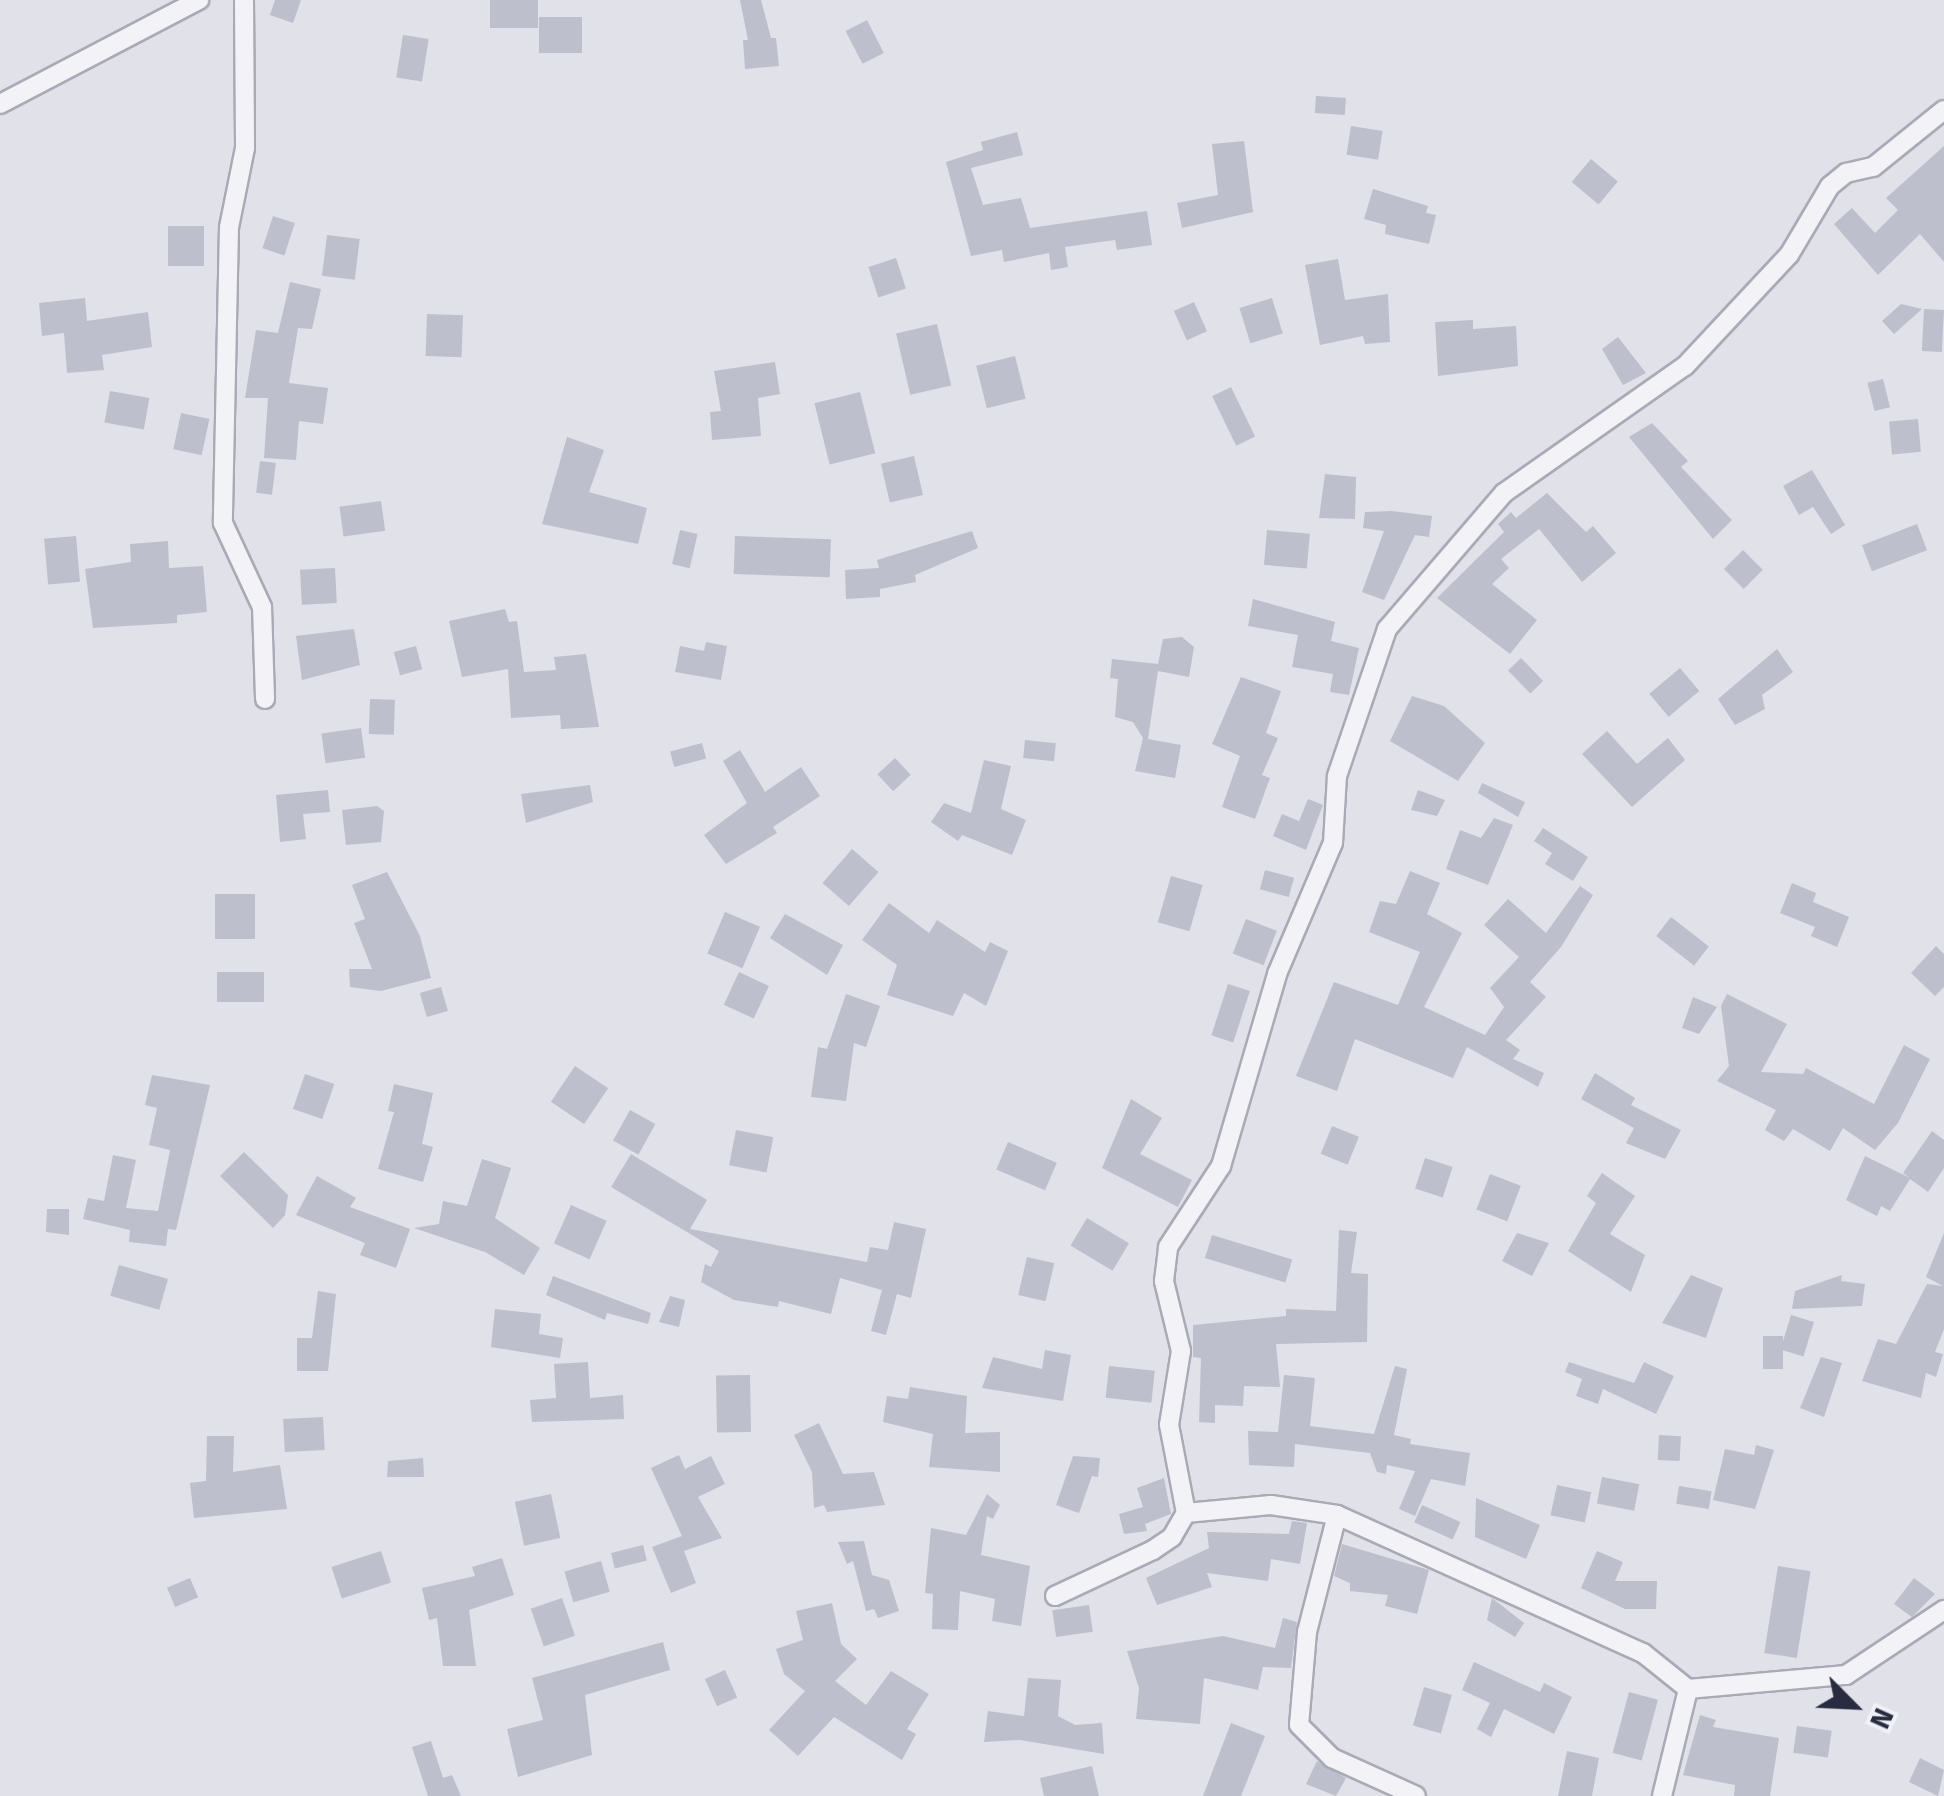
<!DOCTYPE html>
<style>
body{margin:0}
#map{position:relative;width:1944px;height:1796px;overflow:hidden;background:#e0e1e9;font-family:"Fira Sans",sans-serif}
div>[style]{position:absolute}
.building>*{inset:0;background:#bdbfcc;transform-origin:0 0}
.roads{filter:drop-shadow(2px 0 #a9aab6) drop-shadow(-2px 0 #a9aab6) drop-shadow(0 2px #a9aab6) drop-shadow(0 -2px #a9aab6)}
.minor>*{height:18px;margin:-9px;padding:0 9px;transform-origin:9px;border-radius:9px;background:#f3f3f7}
span{translate:-50% -50%;white-space:nowrap;text-align:center;line-height:1.15;-webkit-text-stroke:9px #f0f1f6;paint-order:stroke}
.north{position:absolute;left:1804px;top:1656px;width:100px;height:100px;-webkit-text-stroke:8px #f0f1f6;paint-order:stroke;rotate:114deg;font-size:28px;font-weight:700;line-height:40px;text-align:center;color:#292b40}
.north::after{content:'';display:block;margin:auto;width:35px;height:45px;background:#292b40;clip-path:polygon(50% 0,100% 100%,50% 72%,0 100%)}
</style>
<div id="map">
<div class="building">
<i style="clip-path:polygon(275px 0,301px 0,293px 23px,270px 15px)"></i>
<i style="left:490px;top:0;width:48px;height:28px"></i>
<i style="clip-path:polygon(740px 0,761px 0,771px 38px,776px 38px,779px 66px,745px 69px,743px 40px,748px 40px)"></i>
<i style="left:582px;top:17px;width:36px;height:43px;rotate:90deg"></i>
<i style="left:867px;top:20px;width:37px;height:24px;rotate:63deg"></i>
<i style="left:403px;top:35px;width:26px;height:43px;rotate:9deg"></i>
<i style="left:1316px;top:96px;width:30px;height:17px;rotate:4deg"></i>
<i style="left:1351px;top:126px;width:32px;height:29px;rotate:9deg"></i>
<i style="clip-path:polygon(1017px 132px,1023px 155px,971px 168px,983px 205px,1021px 198px,1030px 228px,1147px 211px,1152px 245px,1117px 250px,1115px 240px,1065px 247px,1068px 267px,1051px 270px,1049px 253px,1004px 262px,1002px 250px,971px 256px,946px 162px,983px 150px,981px 142px)"></i>
<i style="clip-path:polygon(1244px 141px,1253px 212px,1182px 228px,1177px 203px,1218px 195px,1212px 144px)"></i>
<i style="clip-path:polygon(1944px 146px,1944px 262px,1920px 234px,1878px 275px,1834px 224px,1852px 208px,1875px 233px,1898px 210px,1886px 198px)"></i>
<i style="left:1591px;top:159px;width:35px;height:30px;rotate:40deg"></i>
<i style="clip-path:polygon(1373px 189px,1428px 206px,1426px 213px,1436px 215px,1429px 244px,1385px 234px,1386px 225px,1364px 219px)"></i>
<i style="left:273px;top:216px;width:23px;height:34px;rotate:18deg"></i>
<i style="left:204px;top:226px;width:40px;height:36px;rotate:90deg"></i>
<i style="left:327px;top:235px;width:33px;height:41px;rotate:7deg"></i>
<i style="left:896px;top:258px;width:32px;height:29px;rotate:72deg"></i>
<i style="clip-path:polygon(1338px 259px,1345px 300px,1388px 294px,1390px 342px,1365px 344px,1363px 336px,1320px 345px,1305px 265px)"></i>
<i style="clip-path:polygon(290px 282px,321px 289px,312px 329px,298px 328px,289px 383px,328px 388px,323px 424px,299px 421px,296px 460px,264px 458px,268px 398px,245px 398px,256px 330px,278px 333px)"></i>
<i style="clip-path:polygon(85px 298px,87px 321px,148px 312px,152px 347px,102px 355px,104px 370px,67px 373px,64px 333px,42px 336px,39px 303px)"></i>
<i style="left:1272px;top:298px;width:37px;height:34px;rotate:73deg"></i>
<i style="left:1194px;top:302px;width:32px;height:22px;rotate:66deg"></i>
<i style="clip-path:polygon(1901px 304px,1922px 309px,1894px 334px,1882px 321px)"></i>
<i style="left:1924px;top:309px;width:20px;height:42px;rotate:3deg"></i>
<i style="left:427px;top:314px;width:36px;height:42px;rotate:2deg"></i>
<i style="clip-path:polygon(1473px 320px,1473px 329px,1516px 326px,1518px 366px,1438px 376px,1435px 322px)"></i>
<i style="left:937px;top:324px;width:63px;height:42px;rotate:77deg"></i>
<i style="clip-path:polygon(1618px 337px,1646px 373px,1623px 385px,1602px 349px)"></i>
<i style="left:1015px;top:356px;width:44px;height:40px;rotate:76deg"></i>
<i style="clip-path:polygon(775px 362px,780px 394px,758px 398px,761px 436px,712px 440px,710px 412px,721px 411px,714px 371px)"></i>
<i style="left:1883px;top:379px;width:29px;height:16px;rotate:76deg"></i>
<i style="left:1231px;top:387px;width:55px;height:21px;rotate:64deg"></i>
<i style="left:110px;top:391px;width:40px;height:32px;rotate:10deg"></i>
<i style="left:860px;top:392px;width:63px;height:47px;rotate:76deg"></i>
<i style="left:181px;top:413px;width:29px;height:37px;rotate:12deg"></i>
<i style="left:1918px;top:419px;width:33px;height:29px;rotate:85deg"></i>
<i style="clip-path:polygon(1652px 423px,1688px 461px,1681px 467px,1732px 520px,1713px 539px,1629px 437px)"></i>
<i style="clip-path:polygon(567px 437px,604px 450px,589px 492px,647px 508px,638px 544px,542px 524px)"></i>
<i style="left:914px;top:456px;width:40px;height:34px;rotate:77deg"></i>
<i style="left:260px;top:461px;width:16px;height:32px;rotate:7deg"></i>
<i style="clip-path:polygon(1812px 470px,1845px 525px,1831px 534px,1813px 507px,1799px 515px,1783px 486px)"></i>
<i style="clip-path:polygon(1325px 474px,1356px 477px,1355px 519px,1319px 518px)"></i>
<i style="clip-path:polygon(1547px 493px,1586px 532px,1593px 526px,1616px 553px,1582px 582px,1539px 529px,1501px 559px,1509px 568px,1492px 584px,1537px 620px,1510px 654px,1437px 598px,1504px 532px,1498px 524px,1511px 512px,1516px 518px)"></i>
<i style="left:381px;top:501px;width:30px;height:42px;rotate:82deg"></i>
<i style="clip-path:polygon(1392px 511px,1432px 516px,1429px 537px,1415px 535px,1384px 600px,1362px 592px,1384px 531px,1363px 528px,1365px 512px)"></i>
<i style="left:1917px;top:524px;width:28px;height:59px;rotate:69deg"></i>
<i style="left:680px;top:530px;width:18px;height:35px;rotate:13deg"></i>
<i style="left:1267px;top:530px;width:43px;height:35px;rotate:5deg"></i>
<i style="clip-path:polygon(972px 531px,978px 548px,915px 575px,916px 582px,880px 589px,880px 597px,846px 599px,845px 570px,879px 568px,877px 560px)"></i>
<i style="left:76px;top:536px;width:46px;height:32px;rotate:85deg"></i>
<i style="left:735px;top:536px;width:96px;height:38px;rotate:2deg"></i>
<i style="clip-path:polygon(168px 541px,169px 568px,203px 566px,207px 612px,177px 615px,177px 623px,93px 628px,85px 569px,131px 562px,130px 544px)"></i>
<i style="left:1743px;top:550px;width:28px;height:27px;rotate:45deg"></i>
<i style="left:335px;top:568px;width:35px;height:35px;rotate:87deg"></i>
<i style="clip-path:polygon(1253px 599px,1335px 622px,1331px 641px,1359px 648px,1349px 695px,1330px 692px,1333px 674px,1292px 667px,1298px 635px,1248px 626px)"></i>
<i style="clip-path:polygon(505px 609px,509px 622px,517px 621px,524px 672px,556px 670px,554px 657px,586px 654px,599px 727px,561px 729px,560px 715px,511px 718px,508px 669px,462px 677px,449px 621px)"></i>
<i style="clip-path:polygon(354px 629px,360px 665px,302px 680px,296px 636px)"></i>
<i style="clip-path:polygon(1182px 637px,1194px 647px,1189px 677px,1158px 671px,1148px 739px,1181px 745px,1175px 778px,1135px 771px,1143px 738px,1133px 722px,1115px 717px,1118px 679px,1110px 678px,1112px 659px,1158px 664px,1163px 639px)"></i>
<i style="clip-path:polygon(706px 642px,727px 646px,721px 680px,675px 672px,680px 646px,704px 651px)"></i>
<i style="left:416px;top:646px;width:24px;height:23px;rotate:75deg"></i>
<i style="clip-path:polygon(1777px 649px,1793px 672px,1762px 695px,1765px 709px,1735px 725px,1718px 699px)"></i>
<i style="left:1521px;top:658px;width:32px;height:18px;rotate:46deg"></i>
<i style="left:1680px;top:668px;width:30px;height:40px;rotate:50deg"></i>
<i style="clip-path:polygon(1241px 677px,1281px 691px,1266px 733px,1278px 738px,1262px 775px,1270px 778px,1255px 819px,1222px 807px,1240px 756px,1212px 744px)"></i>
<i style="clip-path:polygon(1412px 696px,1444px 706px,1485px 743px,1458px 781px,1390px 741px)"></i>
<i style="left:370px;top:699px;width:25px;height:35px;rotate:2deg"></i>
<i style="left:361px;top:728px;width:30px;height:40px;rotate:82deg"></i>
<i style="clip-path:polygon(1607px 731px,1637px 764px,1668px 738px,1685px 760px,1632px 807px,1582px 754px)"></i>
<i style="left:1025px;top:740px;width:31px;height:18px;rotate:6deg"></i>
<i style="left:702px;top:743px;width:16px;height:33px;rotate:75deg"></i>
<i style="clip-path:polygon(740px 750px,765px 792px,801px 767px,820px 796px,773px 827px,777px 833px,726px 864px,704px 835px,747px 803px,723px 761px)"></i>
<i style="left:895px;top:758px;width:23px;height:24px;rotate:47deg"></i>
<i style="clip-path:polygon(984px 760px,1011px 766px,1001px 809px,1026px 820px,1012px 855px,962px 835px,958px 841px,931px 822px,944px 803px,971px 813px)"></i>
<i style="clip-path:polygon(1482px 783px,1525px 802px,1518px 817px,1478px 793px)"></i>
<i style="clip-path:polygon(590px 785px,593px 802px,526px 823px,521px 794px)"></i>
<i style="clip-path:polygon(328px 790px,330px 812px,303px 814px,306px 839px,280px 842px,276px 795px)"></i>
<i style="clip-path:polygon(1418px 790px,1445px 800px,1437px 816px,1411px 810px)"></i>
<i style="clip-path:polygon(1308px 799px,1323px 805px,1306px 850px,1273px 836px,1282px 814px,1299px 821px)"></i>
<i style="clip-path:polygon(377px 806px,384px 811px,381px 842px,346px 845px,342px 810px)"></i>
<i style="clip-path:polygon(1494px 818px,1513px 825px,1488px 885px,1446px 869px,1460px 830px,1481px 838px)"></i>
<i style="clip-path:polygon(1543px 828px,1588px 857px,1573px 881px,1545px 864px,1552px 853px,1534px 841px)"></i>
<i style="left:852px;top:849px;width:35px;height:45px;rotate:41deg"></i>
<i style="left:1265px;top:870px;width:30px;height:20px;rotate:15deg"></i>
<i style="clip-path:polygon(1410px 871px,1440px 883px,1427px 914px,1462px 933px,1424px 1007px,1485px 1035px,1504px 1007px,1490px 988px,1519px 957px,1484px 925px,1508px 899px,1546px 933px,1580px 886px,1593px 895px,1561px 947px,1530px 982px,1546px 997px,1506px 1040px,1520px 1050px,1513px 1059px,1544px 1073px,1538px 1087px,1467px 1047px,1453px 1078px,1355px 1039px,1337px 1091px,1296px 1076px,1334px 982px,1398px 1005px,1420px 952px,1369px 932px,1380px 901px,1396px 904px)"></i>
<i style="clip-path:polygon(387px 872px,420px 936px,431px 978px,381px 991px,350px 987px,349px 969px,372px 969px,354px 923px,365px 919px,352px 885px)"></i>
<i style="left:1171px;top:876px;width:33px;height:48px;rotate:16deg"></i>
<i style="clip-path:polygon(1792px 883px,1816px 893px,1813px 902px,1849px 917px,1837px 947px,1811px 936px,1815px 927px,1780px 913px)"></i>
<i style="left:255px;top:894px;width:45px;height:40px;rotate:90deg"></i>
<i style="clip-path:polygon(889px 903px,929px 933px,937px 920px,985px 952px,990px 942px,1008px 951px,986px 1006px,964px 993px,953px 1016px,887px 995px,897px 965px,862px 940px)"></i>
<i style="left:725px;top:912px;width:38px;height:45px;rotate:23deg"></i>
<i style="clip-path:polygon(785px 914px,843px 945px,827px 975px,770px 938px)"></i>
<i style="left:1671px;top:917px;width:48px;height:24px;rotate:38deg"></i>
<i style="left:1246px;top:919px;width:33px;height:37px;rotate:21deg"></i>
<i style="clip-path:polygon(1936px 946px,1944px 954px,1944px 987px,1935px 996px,1911px 973px)"></i>
<i style="left:217px;top:972px;width:47px;height:30px"></i>
<i style="left:739px;top:972px;width:33px;height:36px;rotate:25deg"></i>
<i style="left:1228px;top:984px;width:23px;height:54px;rotate:18deg"></i>
<i style="left:441px;top:987px;width:25px;height:22px;rotate:74deg"></i>
<i style="clip-path:polygon(846px 994px,880px 1006px,866px 1047px,854px 1043px,846px 1101px,811px 1097px,818px 1047px,827px 1049px)"></i>
<i style="clip-path:polygon(1727px 994px,1787px 1024px,1761px 1072px,1803px 1074px,1806px 1068px,1874px 1104px,1904px 1045px,1930px 1059px,1898px 1123px,1875px 1150px,1843px 1128px,1830px 1151px,1793px 1129px,1784px 1141px,1765px 1130px,1776px 1110px,1717px 1081px,1729px 1066px,1721px 1006px)"></i>
<i style="clip-path:polygon(1693px 997px,1717px 1007px,1699px 1034px,1682px 1028px)"></i>
<i style="left:575px;top:1066px;width:40px;height:43px;rotate:34deg"></i>
<i style="clip-path:polygon(1595px 1073px,1635px 1098px,1631px 1105px,1681px 1130px,1665px 1159px,1626px 1143px,1634px 1128px,1581px 1099px)"></i>
<i style="left:305px;top:1074px;width:31px;height:37px;rotate:19deg"></i>
<i style="clip-path:polygon(152px 1075px,210px 1085px,176px 1230px,168px 1229px,166px 1246px,129px 1242px,130px 1230px,83px 1219px,88px 1198px,104px 1201px,113px 1155px,136px 1160px,126px 1208px,158px 1211px,170px 1150px,149px 1145px,157px 1108px,145px 1105px)"></i>
<i style="clip-path:polygon(394px 1084px,433px 1093px,422px 1144px,433px 1147px,423px 1182px,378px 1169px,394px 1112px,388px 1111px)"></i>
<i style="clip-path:polygon(1131px 1099px,1162px 1118px,1140px 1154px,1192px 1180px,1178px 1207px,1102px 1168px)"></i>
<i style="left:630px;top:1110px;width:29px;height:35px;rotate:29deg"></i>
<i style="left:1332px;top:1126px;width:29px;height:30px;rotate:22deg"></i>
<i style="left:736px;top:1130px;width:38px;height:36px;rotate:11deg"></i>
<i style="clip-path:polygon(1932px 1131px,1944px 1140px,1944px 1168px,1928px 1192px,1910px 1179px,1890px 1211px,1881px 1206px,1877px 1216px,1846px 1200px,1865px 1156px,1910px 1178px,1903px 1173px)"></i>
<i style="left:1008px;top:1142px;width:53px;height:30px;rotate:23deg"></i>
<i style="clip-path:polygon(244px 1152px,288px 1195px,285px 1215px,273px 1228px,220px 1176px)"></i>
<i style="clip-path:polygon(631px 1154px,707px 1200px,690px 1229px,867px 1262px,870px 1247px,888px 1250px,894px 1222px,926px 1229px,911px 1298px,897px 1294px,886px 1335px,871px 1331px,882px 1290px,840px 1278px,831px 1314px,779px 1301px,778px 1307px,734px 1300px,701px 1282px,705px 1264px,711px 1267px,719px 1251px,611px 1187px)"></i>
<i style="left:1425px;top:1158px;width:29px;height:32px;rotate:18deg"></i>
<i style="clip-path:polygon(482px 1159px,511px 1168px,495px 1218px,540px 1248px,524px 1275px,485px 1252px,414px 1228px,439px 1224px,443px 1201px,467px 1206px)"></i>
<i style="clip-path:polygon(1602px 1173px,1635px 1196px,1610px 1234px,1645px 1255px,1631px 1292px,1568px 1251px,1596px 1203px,1587px 1196px)"></i>
<i style="left:1490px;top:1174px;width:33px;height:38px;rotate:21deg"></i>
<i style="clip-path:polygon(317px 1176px,356px 1198px,350px 1207px,410px 1229px,396px 1268px,360px 1255px,365px 1243px,296px 1215px)"></i>
<i style="left:571px;top:1205px;width:39px;height:42px;rotate:24deg"></i>
<i style="clip-path:polygon(47px 1209px,69px 1209px,69px 1235px,46px 1232px)"></i>
<i style="left:1087px;top:1218px;width:49px;height:32px;rotate:31deg"></i>
<i style="clip-path:polygon(1339px 1230px,1357px 1232px,1351px 1273px,1368px 1274px,1367px 1342px,1276px 1344px,1280px 1387px,1244px 1386px,1243px 1406px,1215px 1405px,1215px 1423px,1199px 1422px,1201px 1358px,1193px 1357px,1193px 1325px,1286px 1316px,1286px 1309px,1336px 1311px)"></i>
<i style="clip-path:polygon(1517px 1233px,1549px 1243px,1532px 1276px,1502px 1261px)"></i>
<i style="clip-path:polygon(1944px 1233px,1944px 1329px,1935px 1352px,1943px 1354px,1936px 1377px,1926px 1373px,1921px 1398px,1862px 1381px,1878px 1339px,1896px 1344px,1927px 1284px,1943px 1286px,1926px 1277px)"></i>
<i style="left:1212px;top:1235px;width:84px;height:24px;rotate:17deg"></i>
<i style="left:1027px;top:1257px;width:28px;height:39px;rotate:13deg"></i>
<i style="left:119px;top:1265px;width:51px;height:32px;rotate:16deg"></i>
<i style="clip-path:polygon(1691px 1275px,1723px 1288px,1706px 1338px,1662px 1323px)"></i>
<i style="clip-path:polygon(1842px 1275px,1841px 1281px,1865px 1284px,1862px 1306px,1792px 1309px,1795px 1291px)"></i>
<i style="clip-path:polygon(553px 1276px,651px 1313px,648px 1324px,607px 1313px,605px 1320px,546px 1295px)"></i>
<i style="clip-path:polygon(318px 1291px,336px 1294px,328px 1371px,297px 1371px,297px 1338px,312px 1338px)"></i>
<i style="clip-path:polygon(670px 1296px,685px 1300px,679px 1327px,659px 1322px)"></i>
<i style="clip-path:polygon(495px 1309px,541px 1314px,539px 1334px,563px 1338px,560px 1358px,491px 1347px)"></i>
<i style="left:1791px;top:1315px;width:24px;height:36px;rotate:17deg"></i>
<i style="left:1763px;top:1336px;width:20px;height:33px"></i>
<i style="clip-path:polygon(1045px 1350px,1071px 1355px,1063px 1401px,982px 1388px,993px 1357px,1042px 1369px)"></i>
<i style="clip-path:polygon(1821px 1357px,1842px 1363px,1824px 1417px,1800px 1408px)"></i>
<i style="clip-path:polygon(588px 1362px,590px 1398px,623px 1395px,624px 1419px,532px 1422px,530px 1400px,556px 1398px,554px 1364px)"></i>
<i style="clip-path:polygon(1569px 1362px,1634px 1383px,1644px 1362px,1674px 1376px,1656px 1414px,1603px 1389px,1598px 1404px,1576px 1396px,1582px 1379px,1565px 1372px)"></i>
<i style="left:1109px;top:1366px;width:46px;height:32px;rotate:6deg"></i>
<i style="clip-path:polygon(1395px 1366px,1407px 1369px,1394px 1435px,1411px 1439px,1410px 1444px,1470px 1453px,1465px 1486px,1431px 1479px,1415px 1516px,1399px 1509px,1415px 1471px,1387px 1465px,1386px 1474px,1377px 1472px,1370px 1453px,1295px 1444px,1294px 1467px,1249px 1465px,1248px 1431px,1278px 1432px,1284px 1375px,1315px 1378px,1310px 1426px,1374px 1434px)"></i>
<i style="left:750px;top:1375px;width:57px;height:34px;rotate:89deg"></i>
<i style="clip-path:polygon(910px 1387px,967px 1396px,965px 1433px,1000px 1432px,1000px 1472px,929px 1467px,933px 1434px,883px 1422px,887px 1396px,908px 1399px)"></i>
<i style="left:323px;top:1417px;width:33px;height:40px;rotate:87deg"></i>
<i style="clip-path:polygon(819px 1423px,843px 1474px,874px 1472px,885px 1505px,827px 1512px,824px 1505px,814px 1508px,812px 1472px,794px 1435px)"></i>
<i style="left:1659px;top:1435px;width:22px;height:25px;rotate:3deg"></i>
<i style="clip-path:polygon(207px 1436px,234px 1436px,233px 1472px,280px 1465px,287px 1509px,194px 1518px,190px 1483px,206px 1481px)"></i>
<i style="clip-path:polygon(1756px 1445px,1774px 1450px,1755px 1509px,1713px 1500px,1725px 1449px,1754px 1455px)"></i>
<i style="clip-path:polygon(679px 1455px,685px 1469px,711px 1456px,725px 1484px,698px 1497px,722px 1538px,684px 1551px,696px 1583px,671px 1593px,652px 1547px,682px 1536px,651px 1468px)"></i>
<i style="clip-path:polygon(1073px 1456px,1100px 1458px,1098px 1477px,1092px 1476px,1079px 1513px,1056px 1505px)"></i>
<i style="clip-path:polygon(423px 1458px,424px 1477px,387px 1477px,388px 1461px)"></i>
<i style="left:1602px;top:1477px;width:38px;height:27px;rotate:11deg"></i>
<i style="clip-path:polygon(1164px 1478px,1171px 1514px,1145px 1524px,1147px 1531px,1124px 1534px,1119px 1514px,1143px 1507px,1137px 1488px)"></i>
<i style="left:1557px;top:1485px;width:35px;height:31px;rotate:12deg"></i>
<i style="left:1679px;top:1486px;width:33px;height:18px;rotate:9deg"></i>
<i style="left:551px;top:1494px;width:45px;height:37px;rotate:78deg"></i>
<i style="clip-path:polygon(987px 1494px,1000px 1505px,993px 1519px,987px 1516px,981px 1555px,1030px 1566px,1021px 1626px,992px 1621px,995px 1599px,960px 1591px,958px 1630px,932px 1629px,933px 1594px,925px 1593px,931px 1528px,966px 1535px)"></i>
<i style="clip-path:polygon(1476px 1498px,1540px 1525px,1526px 1559px,1475px 1537px)"></i>
<i style="left:1422px;top:1505px;width:42px;height:19px;rotate:24deg"></i>
<i style="clip-path:polygon(1292px 1521px,1307px 1523px,1300px 1564px,1271px 1559px,1268px 1581px,1207px 1573px,1212px 1587px,1157px 1605px,1146px 1578px,1209px 1548px,1207px 1532px,1289px 1534px)"></i>
<i style="clip-path:polygon(864px 1541px,872px 1575px,889px 1580px,899px 1611px,878px 1618px,874px 1609px,866px 1611px,853px 1561px,847px 1564px,838px 1542px)"></i>
<i style="clip-path:polygon(1342px 1544px,1429px 1570px,1417px 1614px,1385px 1606px,1388px 1595px,1350px 1591px,1350px 1583px,1334px 1576px)"></i>
<i style="left:643px;top:1545px;width:16px;height:33px;rotate:76deg"></i>
<i style="left:381px;top:1551px;width:33px;height:52px;rotate:72deg"></i>
<i style="clip-path:polygon(1597px 1551px,1623px 1562px,1615px 1581px,1657px 1581px,1656px 1609px,1625px 1609px,1581px 1588px)"></i>
<i style="clip-path:polygon(502px 1558px,514px 1595px,469px 1610px,476px 1666px,443px 1666px,437px 1618px,429px 1620px,422px 1588px,475px 1576px,472px 1567px)"></i>
<i style="left:601px;top:1561px;width:32px;height:38px;rotate:74deg"></i>
<i style="left:1778px;top:1566px;width:33px;height:88px;rotate:9deg"></i>
<i style="left:190px;top:1578px;width:21px;height:25px;rotate:67deg"></i>
<i style="clip-path:polygon(1914px 1578px,1935px 1594px,1912px 1617px,1894px 1604px)"></i>
<i style="left:562px;top:1598px;width:40px;height:33px;rotate:71deg"></i>
<i style="clip-path:polygon(1492px 1598px,1524px 1623px,1515px 1637px,1487px 1620px)"></i>
<i style="clip-path:polygon(832px 1603px,841px 1644px,857px 1659px,835px 1681px,866px 1705px,891px 1671px,929px 1694px,907px 1729px,916px 1734px,902px 1760px,834px 1717px,798px 1756px,769px 1730px,805px 1691px,784px 1674px,776px 1649px,803px 1640px,796px 1611px)"></i>
<i style="left:1089px;top:1605px;width:27px;height:37px;rotate:82deg"></i>
<i style="clip-path:polygon(1283px 1618px,1297px 1622px,1291px 1668px,1263px 1667px,1258px 1690px,1204px 1678px,1200px 1724px,1136px 1719px,1139px 1688px,1127px 1651px,1223px 1636px,1275px 1648px)"></i>
<i style="clip-path:polygon(663px 1642px,670px 1670px,585px 1695px,592px 1755px,518px 1777px,507px 1729px,543px 1720px,532px 1678px)"></i>
<i style="clip-path:polygon(1474px 1662px,1540px 1692px,1544px 1683px,1572px 1697px,1554px 1734px,1504px 1709px,1491px 1737px,1477px 1729px,1490px 1703px,1462px 1690px)"></i>
<i style="left:725px;top:1670px;width:30px;height:22px;rotate:66deg"></i>
<i style="clip-path:polygon(1028px 1678px,1061px 1680px,1058px 1716px,1075px 1725px,1102px 1723px,1104px 1754px,1020px 1740px,984px 1742px,988px 1711px,1024px 1716px)"></i>
<i style="left:1424px;top:1687px;width:29px;height:40px;rotate:16deg"></i>
<i style="left:1629px;top:1692px;width:30px;height:63px;rotate:15deg"></i>
<i style="clip-path:polygon(1700px 1715px,1716px 1720px,1713px 1727px,1779px 1738px,1770px 1796px,1734px 1796px,1735px 1785px,1683px 1775px)"></i>
<i style="clip-path:polygon(1231px 1723px,1265px 1736px,1241px 1796px,1203px 1796px)"></i>
<i style="left:1797px;top:1726px;width:35px;height:27px;rotate:8deg"></i>
<i style="clip-path:polygon(431px 1741px,443px 1778px,452px 1775px,461px 1796px,428px 1796px,412px 1747px)"></i>
<i style="clip-path:polygon(1567px 1751px,1599px 1758px,1592px 1796px,1558px 1796px)"></i>
<i style="clip-path:polygon(1920px 1758px,1944px 1770px,1938px 1796px,1909px 1782px)"></i>
<i style="clip-path:polygon(1317px 1761px,1346px 1778px,1336px 1796px,1306px 1784px)"></i>
<i style="clip-path:polygon(1092px 1766px,1099px 1796px,1044px 1796px,1040px 1778px)"></i>
</div>
<div class="roads">
<div class="minor">
<i style="left:244px;top:0;width:148px;rotate:89.6deg"></i>
<i style="left:245px;top:148px;width:81px;rotate:101.4deg"></i>
<i style="left:229px;top:227px;width:296px;rotate:91.2deg"></i>
<i style="left:223px;top:523px;width:93px;rotate:65.1deg"></i>
<i style="left:262px;top:607px;width:92px;rotate:88.1deg"></i>
<i style="left:0;top:104px;width:225px;rotate:-27.6deg"></i>
<i style="left:1186px;top:1513px;width:85px;rotate:-5.4deg"></i>
<i style="left:1271px;top:1505px;width:67px;rotate:8.6deg"></i>
<i style="left:1337px;top:1515px;width:336px;rotate:24.3deg"></i>
<i style="left:1643px;top:1653px;width:58px;rotate:38.7deg"></i>
<i style="left:1688px;top:1689px;width:159px;rotate:-5.1deg"></i>
<i style="left:1846px;top:1675px;width:118px;rotate:-33.6deg"></i>
<i style="left:1337px;top:1515px;width:121px;rotate:104.4deg"></i>
<i style="left:1307px;top:1632px;width:93px;rotate:94.9deg"></i>
<i style="left:1299px;top:1725px;width:47px;rotate:45deg"></i>
<i style="left:1332px;top:1758px;width:92px;rotate:24.3deg"></i>
<i style="left:1055px;top:1596px;width:108px;rotate:-25.1deg"></i>
<i style="left:1153px;top:1550px;width:23px;rotate:-34deg"></i>
<i style="left:1172px;top:1537px;width:28px;rotate:-60deg"></i>
<i style="left:1186px;top:1513px;width:90px;rotate:-100.9deg"></i>
<i style="left:1169px;top:1425px;width:75px;rotate:-80.8deg"></i>
<i style="left:1181px;top:1351px;width:72px;rotate:-103.7deg"></i>
<i style="left:1164px;top:1281px;width:34px;rotate:-83deg"></i>
<i style="left:1168px;top:1247px;width:97px;rotate:-56.8deg"></i>
<i style="left:1221px;top:1166px;width:200px;rotate:-73.7deg"></i>
<i style="left:1277px;top:974px;width:142px;rotate:-66.9deg"></i>
<i style="left:1333px;top:843px;width:67px;rotate:-86.6deg"></i>
<i style="left:1337px;top:776px;width:155px;rotate:-71.2deg"></i>
<i style="left:1387px;top:629px;width:179px;rotate:-49.3deg"></i>
<i style="left:1504px;top:493px;width:221px;rotate:-35.1deg"></i>
<i style="left:1685px;top:366px;width:152px;rotate:-46.9deg"></i>
<i style="left:1789px;top:255px;width:80px;rotate:-59.3deg"></i>
<i style="left:1830px;top:186px;width:21px;rotate:-39deg"></i>
<i style="left:1846px;top:173px;width:28px;rotate:-13deg"></i>
<i style="left:1873px;top:167px;width:91px;rotate:-38.8deg"></i>
<i style="left:1662px;top:1796px;width:110px;rotate:-76.3deg"></i>
</div>
</div>
<div class="north">N</div>
</div>
